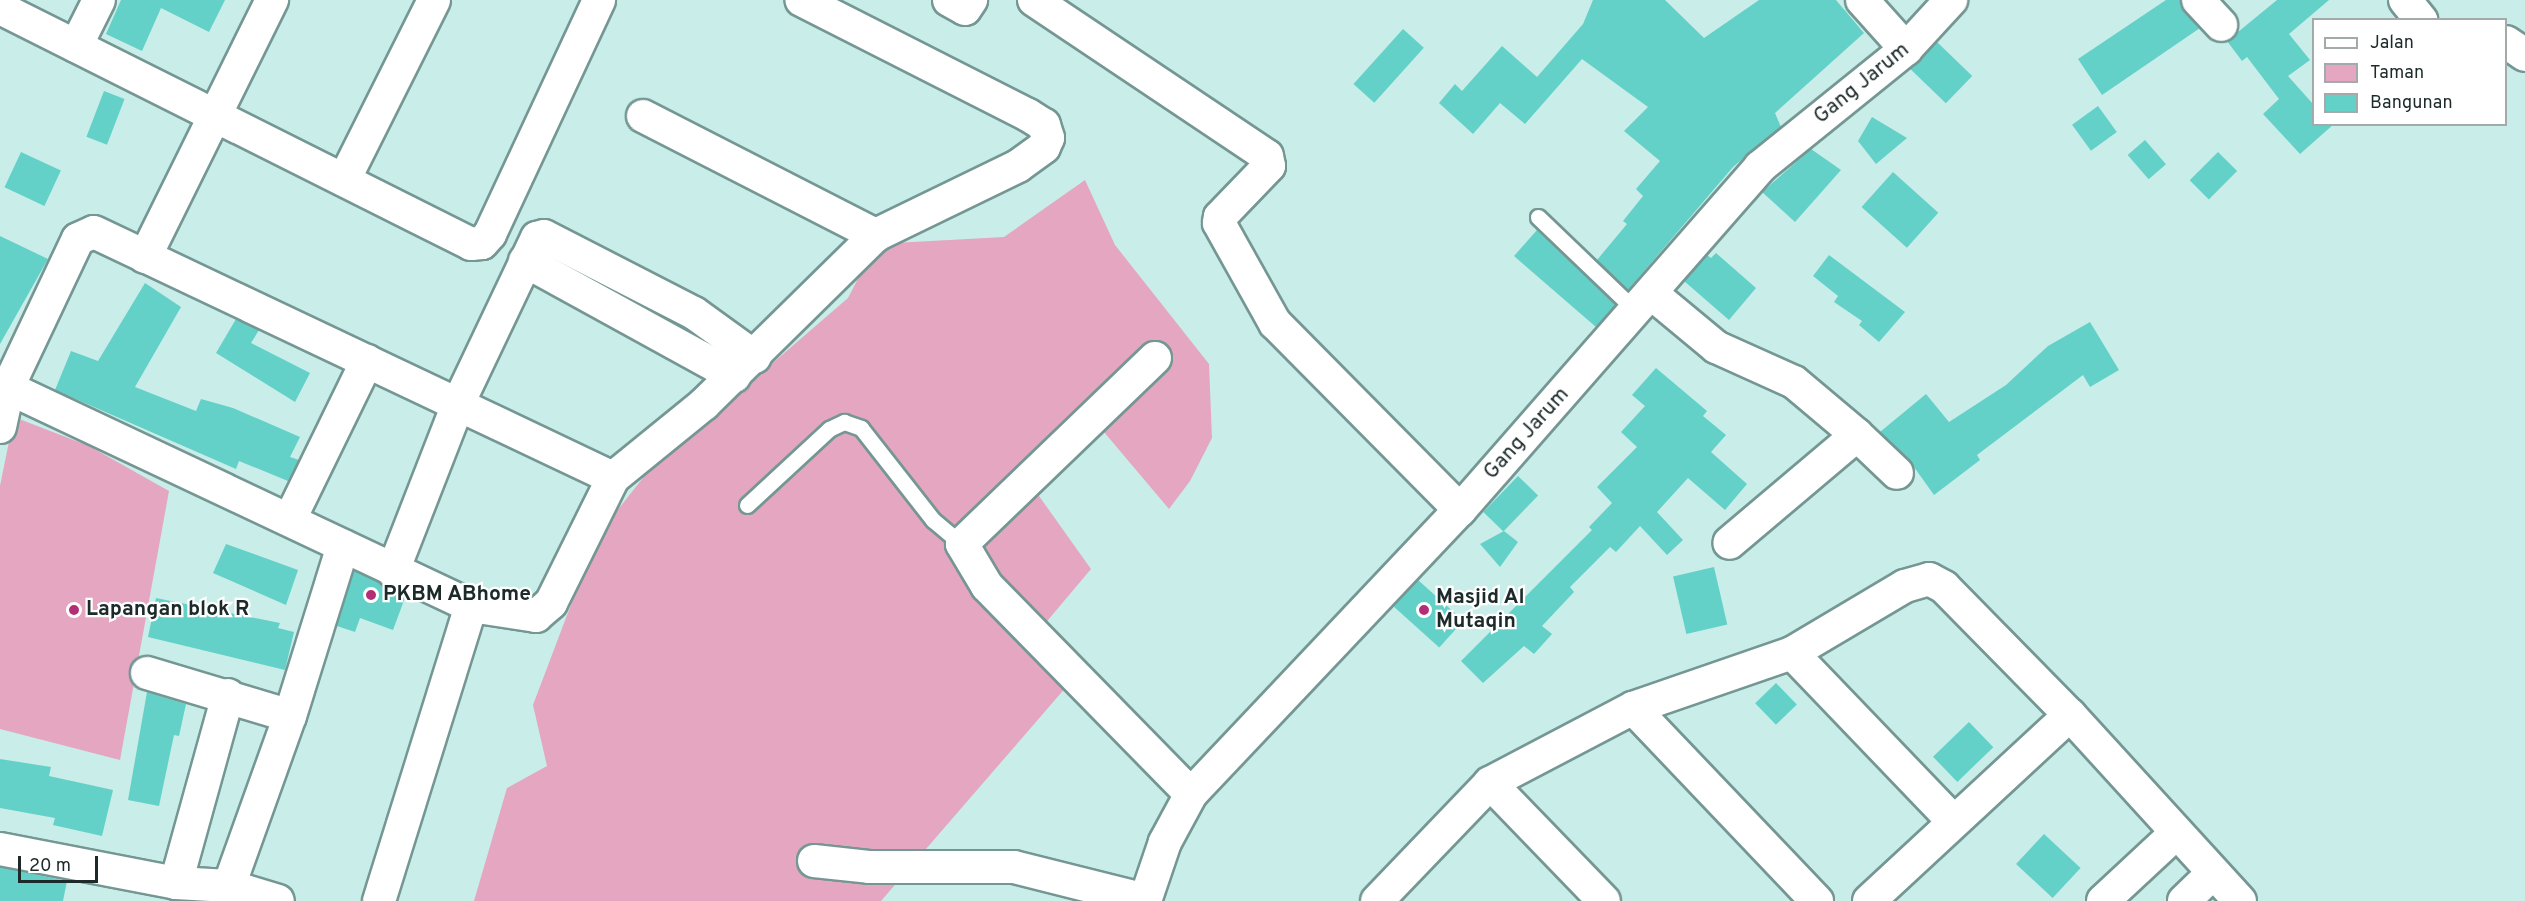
<!DOCTYPE html>
<style>
body{margin:0}
#map{position:relative;width:2525px;height:901px;overflow:hidden;background:#c9ede9;font-family:Overpass,sans-serif}
div>[style]{position:absolute}
.green>*{inset:0;background:#e4a6c1}
.building>*{inset:0;background:#63d1c8;transform-origin:0 0}
.roads{filter:drop-shadow(2px 0 #759794) drop-shadow(-2px 0 #759794) drop-shadow(0 2px #759794) drop-shadow(0 -2px #759794)}
.service>*{height:15px;margin:-7.5px;padding:0 7.5px;transform-origin:7.5px;border-radius:7.5px;background:#fff}
.minor>*{height:32px;margin:-16px;padding:0 16px;transform-origin:16px;border-radius:16px;background:#fff}
.dots>*{width:16px;height:16px;translate:-50% -50%;box-sizing:border-box;border:3px solid #fff;border-radius:50%}
span{translate:-50% -50%;white-space:nowrap;text-align:center;line-height:1.15;-webkit-text-stroke:4.5px #fff;paint-order:stroke}
.street-label{font-size:21px;color:#1c2a29}
.poi-label{font-size:21px;color:#1c2a29;font-weight:700}
.left{translate:0 -50%;text-align:left}
.legend{position:absolute;left:2312px;top:18px;width:195px;height:108px;box-sizing:border-box;background:#fff;border:2px solid #a4aaa9;margin:0;padding:8px 10px;list-style:none;font-size:18px;color:#1c2a29}
.legend li{display:flex;align-items:center;gap:12px;height:30px}
.legend b{width:30px;border:2px solid #a4aaa9}
.scale{position:absolute;left:18px;top:856px;width:80px;height:27px;box-sizing:border-box;border:3px solid #1c2a29;border-top:0;padding-left:8px;font-size:18px;line-height:21px;white-space:nowrap;color:#1c2a29;-webkit-text-stroke:4px #fff;paint-order:stroke}
</style>
<div id="map">
<div class="green">
<i style="clip-path:polygon(1085px 180px,1115px 245px,1209px 364px,1212px 438px,1190px 481px,1169px 509px,1093px 419px,1034px 489px,1091px 569px,1032px 639px,1067px 686px,881px 901px,474px 901px,507px 788px,547px 766px,533px 705px,597px 536px,650px 469px,848px 298px,876px 244px,1004px 237px)"></i>
<i style="clip-path:polygon(14px 417px,89px 446px,169px 491px,120px 760px,0 729px,0 486px)"></i>
</div>
<div class="building">
<i style="clip-path:polygon(121px 0,225px 0,209px 32px,161px 8px,142px 51px,106px 34px)"></i>
<i style="clip-path:polygon(1593px 0,1665px 0,1704px 38px,1759px 0,1836px 0,1864px 33px,1775px 113px,1781px 127px,1733px 167px,1628px 290px,1597px 260px,1627px 224px,1623px 221px,1643px 196px,1636px 189px,1660px 161px,1624px 131px,1648px 107px,1582px 59px,1525px 124px,1500px 103px,1473px 134px,1439px 103px,1455px 84px,1462px 91px,1502px 46px,1537px 77px,1583px 24px)"></i>
<i style="clip-path:polygon(2166px 0,2181px 0,2200px 28px,2102px 95px,2078px 59px)"></i>
<i style="clip-path:polygon(2277px 0,2329px 0,2289px 34px,2310px 60px,2288px 76px,2313px 104px,2313px 124px,2334px 124px,2300px 154px,2263px 114px,2279px 99px,2247px 57px,2242px 61px,2227px 41px)"></i>
<i style="left:1403px;top:29px;width:28px;height:74px;rotate:42deg"></i>
<i style="left:1937px;top:42px;width:49px;height:38px;rotate:44deg"></i>
<i style="left:104px;top:91px;width:22px;height:49px;rotate:21deg"></i>
<i style="left:2098px;top:106px;width:32px;height:32px;rotate:54deg"></i>
<i style="clip-path:polygon(1872px 117px,1907px 138px,1876px 164px,1858px 141px)"></i>
<i style="left:2145px;top:140px;width:32px;height:23px;rotate:49deg"></i>
<i style="clip-path:polygon(1811px 149px,1841px 170px,1795px 222px,1762px 192px)"></i>
<i style="left:21px;top:152px;width:44px;height:39px;rotate:25deg"></i>
<i style="left:2218px;top:152px;width:27px;height:40px;rotate:45deg"></i>
<i style="left:1893px;top:172px;width:61px;height:47px;rotate:42deg"></i>
<i style="clip-path:polygon(1537px 230px,1616px 305px,1596px 327px,1514px 256px)"></i>
<i style="clip-path:polygon(0 236px,48px 259px,0 344px)"></i>
<i style="clip-path:polygon(1716px 253px,1756px 288px,1729px 320px,1684px 281px,1707px 255px,1711px 258px)"></i>
<i style="clip-path:polygon(1829px 255px,1905px 312px,1879px 342px,1859px 325px,1862px 321px,1834px 302px,1838px 296px,1813px 276px)"></i>
<i style="clip-path:polygon(145px 283px,181px 307px,135px 387px,196px 411px,201px 399px,233px 408px,300px 437px,290px 457px,299px 460px,288px 481px,239px 461px,236px 469px,55px 390px,71px 351px,98px 361px)"></i>
<i style="clip-path:polygon(236px 319px,259px 330px,251px 343px,310px 373px,295px 402px,216px 353px)"></i>
<i style="clip-path:polygon(2090px 322px,2119px 370px,2090px 387px,2083px 375px,1977px 455px,1980px 460px,1934px 495px,1909px 460px,1880px 432px,1926px 394px,1949px 422px,2006px 385px,2048px 346px)"></i>
<i style="clip-path:polygon(1656px 368px,1707px 411px,1703px 416px,1726px 435px,1711px 452px,1747px 484px,1725px 510px,1688px 478px,1657px 512px,1683px 540px,1667px 555px,1640px 526px,1616px 552px,1610px 547px,1570px 587px,1574px 592px,1542px 626px,1552px 634px,1534px 654px,1524px 646px,1483px 683px,1461px 661px,1592px 530px,1589px 527px,1612px 503px,1597px 487px,1637px 447px,1621px 432px,1645px 406px,1632px 395px)"></i>
<i style="left:1518px;top:476px;width:28px;height:50px;rotate:44deg"></i>
<i style="clip-path:polygon(1504px 531px,1518px 542px,1500px 567px,1480px 544px)"></i>
<i style="clip-path:polygon(226px 544px,298px 570px,286px 605px,213px 573px)"></i>
<i style="left:1714px;top:567px;width:59px;height:42px;rotate:77deg"></i>
<i style="clip-path:polygon(354px 571px,406px 595px,393px 630px,360px 618px,355px 632px,337px 626px)"></i>
<i style="left:1418px;top:580px;width:61px;height:36px;rotate:42deg"></i>
<i style="clip-path:polygon(156px 598px,280px 623px,278px 628px,294px 632px,285px 670px,148px 637px)"></i>
<i style="left:1776px;top:683px;width:30px;height:29px;rotate:46deg"></i>
<i style="clip-path:polygon(147px 692px,186px 704px,179px 736px,174px 735px,159px 806px,128px 800px)"></i>
<i style="left:1969px;top:722px;width:35px;height:50px;rotate:46deg"></i>
<i style="clip-path:polygon(0 759px,51px 767px,49px 776px,113px 790px,102px 836px,53px 825px,55px 818px,0 808px)"></i>
<i style="left:2044px;top:834px;width:50px;height:41px;rotate:43deg"></i>
<i style="clip-path:polygon(0 867px,67px 881px,63px 901px,0 901px)"></i>
</div>
<div class="roads">
<div class="service">
<i style="left:1538px;top:217px;width:136px;rotate:43.8deg"></i>
<i style="left:747px;top:505px;width:112px;rotate:-42.8deg"></i>
<i style="left:829px;top:429px;width:17px;rotate:-25deg"></i>
<i style="left:844px;top:422px;width:18px;rotate:19deg"></i>
<i style="left:861px;top:428px;width:117px;rotate:52deg"></i>
<i style="left:933px;top:520px;width:38px;rotate:40deg"></i>
</div>
<div class="minor">
<i style="left:949px;top:0;width:18px;rotate:29deg"></i>
<i style="left:965px;top:9px;width:11px;rotate:-56deg"></i>
<i style="left:1034px;top:0;width:280px;rotate:33.8deg"></i>
<i style="left:1267px;top:156px;width:10px;rotate:79deg"></i>
<i style="left:1269px;top:166px;width:71px;rotate:133.9deg"></i>
<i style="left:1220px;top:217px;width:6px;rotate:99deg"></i>
<i style="left:1219px;top:223px;width:115px;rotate:60.8deg"></i>
<i style="left:1275px;top:323px;width:263px;rotate:45.3deg"></i>
<i style="left:1862px;top:0;width:66px;rotate:48.1deg"></i>
<i style="left:2198px;top:0;width:34px;rotate:47deg"></i>
<i style="left:2405px;top:0;width:26px;rotate:51deg"></i>
<i style="left:0;top:8px;width:527px;rotate:26.61deg"></i>
<i style="left:471px;top:244px;width:11px;rotate:-5deg"></i>
<i style="left:482px;top:243px;width:12px;rotate:-48deg"></i>
<i style="left:490px;top:234px;width:258px;rotate:-65deg"></i>
<i style="left:2506px;top:42px;width:23px;rotate:34deg"></i>
<i style="left:76px;top:46px;width:51px;rotate:-63.4deg"></i>
<i style="left:643px;top:116px;width:262px;rotate:27.1deg"></i>
<i style="left:344px;top:180px;width:201px;rotate:-63.4deg"></i>
<i style="left:145px;top:257px;width:287px;rotate:-63.7deg"></i>
<i style="left:525px;top:261px;width:239px;rotate:28.8deg"></i>
<i style="left:1651px;top:293px;width:85px;rotate:39.7deg"></i>
<i style="left:1716px;top:347px;width:85px;rotate:24.2deg"></i>
<i style="left:1794px;top:382px;width:82px;rotate:40.1deg"></i>
<i style="left:1857px;top:435px;width:167px;rotate:139.8deg"></i>
<i style="left:1155px;top:358px;width:268px;rotate:136.1deg"></i>
<i style="left:962px;top:544px;width:49px;rotate:59.2deg"></i>
<i style="left:987px;top:586px;width:291px;rotate:45.6deg"></i>
<i style="left:0;top:384px;width:521px;rotate:25.24deg"></i>
<i style="left:471px;top:606px;width:66px;rotate:8.7deg"></i>
<i style="left:536px;top:616px;width:20px;rotate:-41deg"></i>
<i style="left:551px;top:603px;width:140px;rotate:-63.6deg"></i>
<i style="left:613px;top:478px;width:117px;rotate:-39.1deg"></i>
<i style="left:704px;top:404px;width:241px;rotate:-44.5deg"></i>
<i style="left:876px;top:235px;width:158px;rotate:-25.9deg"></i>
<i style="left:1018px;top:166px;width:32px;rotate:-36deg"></i>
<i style="left:1044px;top:147px;width:10px;rotate:-66deg"></i>
<i style="left:1048px;top:138px;width:14px;rotate:-107deg"></i>
<i style="left:1044px;top:125px;width:19px;rotate:-148deg"></i>
<i style="left:1028px;top:115px;width:254px;rotate:-153.1deg"></i>
<i style="left:0;top:427px;width:43px;rotate:-77.9deg"></i>
<i style="left:9px;top:385px;width:161px;rotate:-64.7deg"></i>
<i style="left:78px;top:239px;width:17px;rotate:-24deg"></i>
<i style="left:94px;top:232px;width:574px;rotate:25.36deg"></i>
<i style="left:1857px;top:435px;width:55px;rotate:43.5deg"></i>
<i style="left:290px;top:519px;width:176px;rotate:-64deg"></i>
<i style="left:393px;top:571px;width:179px;rotate:-68.7deg"></i>
<i style="left:458px;top:404px;width:184px;rotate:-64.6deg"></i>
<i style="left:537px;top:238px;width:7px;rotate:-16deg"></i>
<i style="left:544px;top:236px;width:169px;rotate:27.2deg"></i>
<i style="left:694px;top:313px;width:75px;rotate:35.8deg"></i>
<i style="left:1792px;top:653px;width:233px;rotate:46.2deg"></i>
<i style="left:147px;top:673px;width:149px;rotate:16.7deg"></i>
<i style="left:1633px;top:708px;width:267px;rotate:46.4deg"></i>
<i style="left:1490px;top:783px;width:164px;rotate:46deg"></i>
<i style="left:0;top:849px;width:179px;rotate:10.9deg"></i>
<i style="left:176px;top:883px;width:53px;rotate:3.2deg"></i>
<i style="left:229px;top:886px;width:51px;rotate:17deg"></i>
<i style="left:814px;top:861px;width:55px;rotate:6.2deg"></i>
<i style="left:869px;top:867px;width:145px"></i>
<i style="left:1014px;top:867px;width:135px;rotate:14.1deg"></i>
<i style="left:176px;top:883px;width:195px;rotate:-74.5deg"></i>
<i style="left:229px;top:886px;width:181px;rotate:-70.3deg"></i>
<i style="left:290px;top:716px;width:178px;rotate:-72.7deg"></i>
<i style="left:379px;top:901px;width:309px;rotate:-72.7deg"></i>
<i style="left:1145px;top:901px;width:62px;rotate:-71.3deg"></i>
<i style="left:1165px;top:842px;width:55px;rotate:-61.6deg"></i>
<i style="left:1191px;top:794px;width:391px;rotate:-46.6deg"></i>
<i style="left:1460px;top:510px;width:456px;rotate:-48.8deg"></i>
<i style="left:1760px;top:167px;width:188px;rotate:-38.9deg"></i>
<i style="left:1906px;top:49px;width:67px;rotate:-47.4deg"></i>
<i style="left:1377px;top:901px;width:163px;rotate:-46.2deg"></i>
<i style="left:1490px;top:783px;width:161px;rotate:-27.7deg"></i>
<i style="left:1633px;top:708px;width:168px;rotate:-19.1deg"></i>
<i style="left:1792px;top:653px;width:131px;rotate:-30.7deg"></i>
<i style="left:1905px;top:586px;width:25px;rotate:-16deg"></i>
<i style="left:1929px;top:579px;width:17px;rotate:28deg"></i>
<i style="left:1944px;top:587px;width:180px;rotate:45.5deg"></i>
<i style="left:2070px;top:715px;width:252px;rotate:47.6deg"></i>
<i style="left:1869px;top:901px;width:274px;rotate:-42.8deg"></i>
<i style="left:2103px;top:901px;width:98px;rotate:-42.9deg"></i>
<i style="left:2184px;top:901px;width:40px;rotate:-44deg"></i>
</div>
</div>
<div class="dots">
<i style="left:371px;top:595px;background:#b22f78"></i>
<i style="left:74px;top:610px;background:#b22f78"></i>
<i style="left:1424px;top:610px;background:#b22f78"></i>
</div>
<div class="street-label">
<span style="left:1862px;top:84px;rotate:-39deg">Gang Jarum</span>
<span style="left:1527px;top:434px;rotate:-48deg">Gang Jarum</span>
</div>
<div class="poi-label">
<span class="left" style="left:383px;top:595px">PKBM ABhome</span>
<span class="left" style="left:1436px;top:610px">Masjid Al<br>Mutaqin</span>
<span class="left" style="left:86px;top:610px">Lapangan blok R</span>
</div>
<ul class="legend">
<li><b style="height:8px;background:#fff"></b>Jalan</li>
<li><b style="height:16px;background:#e4a6c1"></b>Taman</li>
<li><b style="height:16px;background:#63d1c8"></b>Bangunan</li>
</ul>
<div class="scale">20 m</div>
</div>
